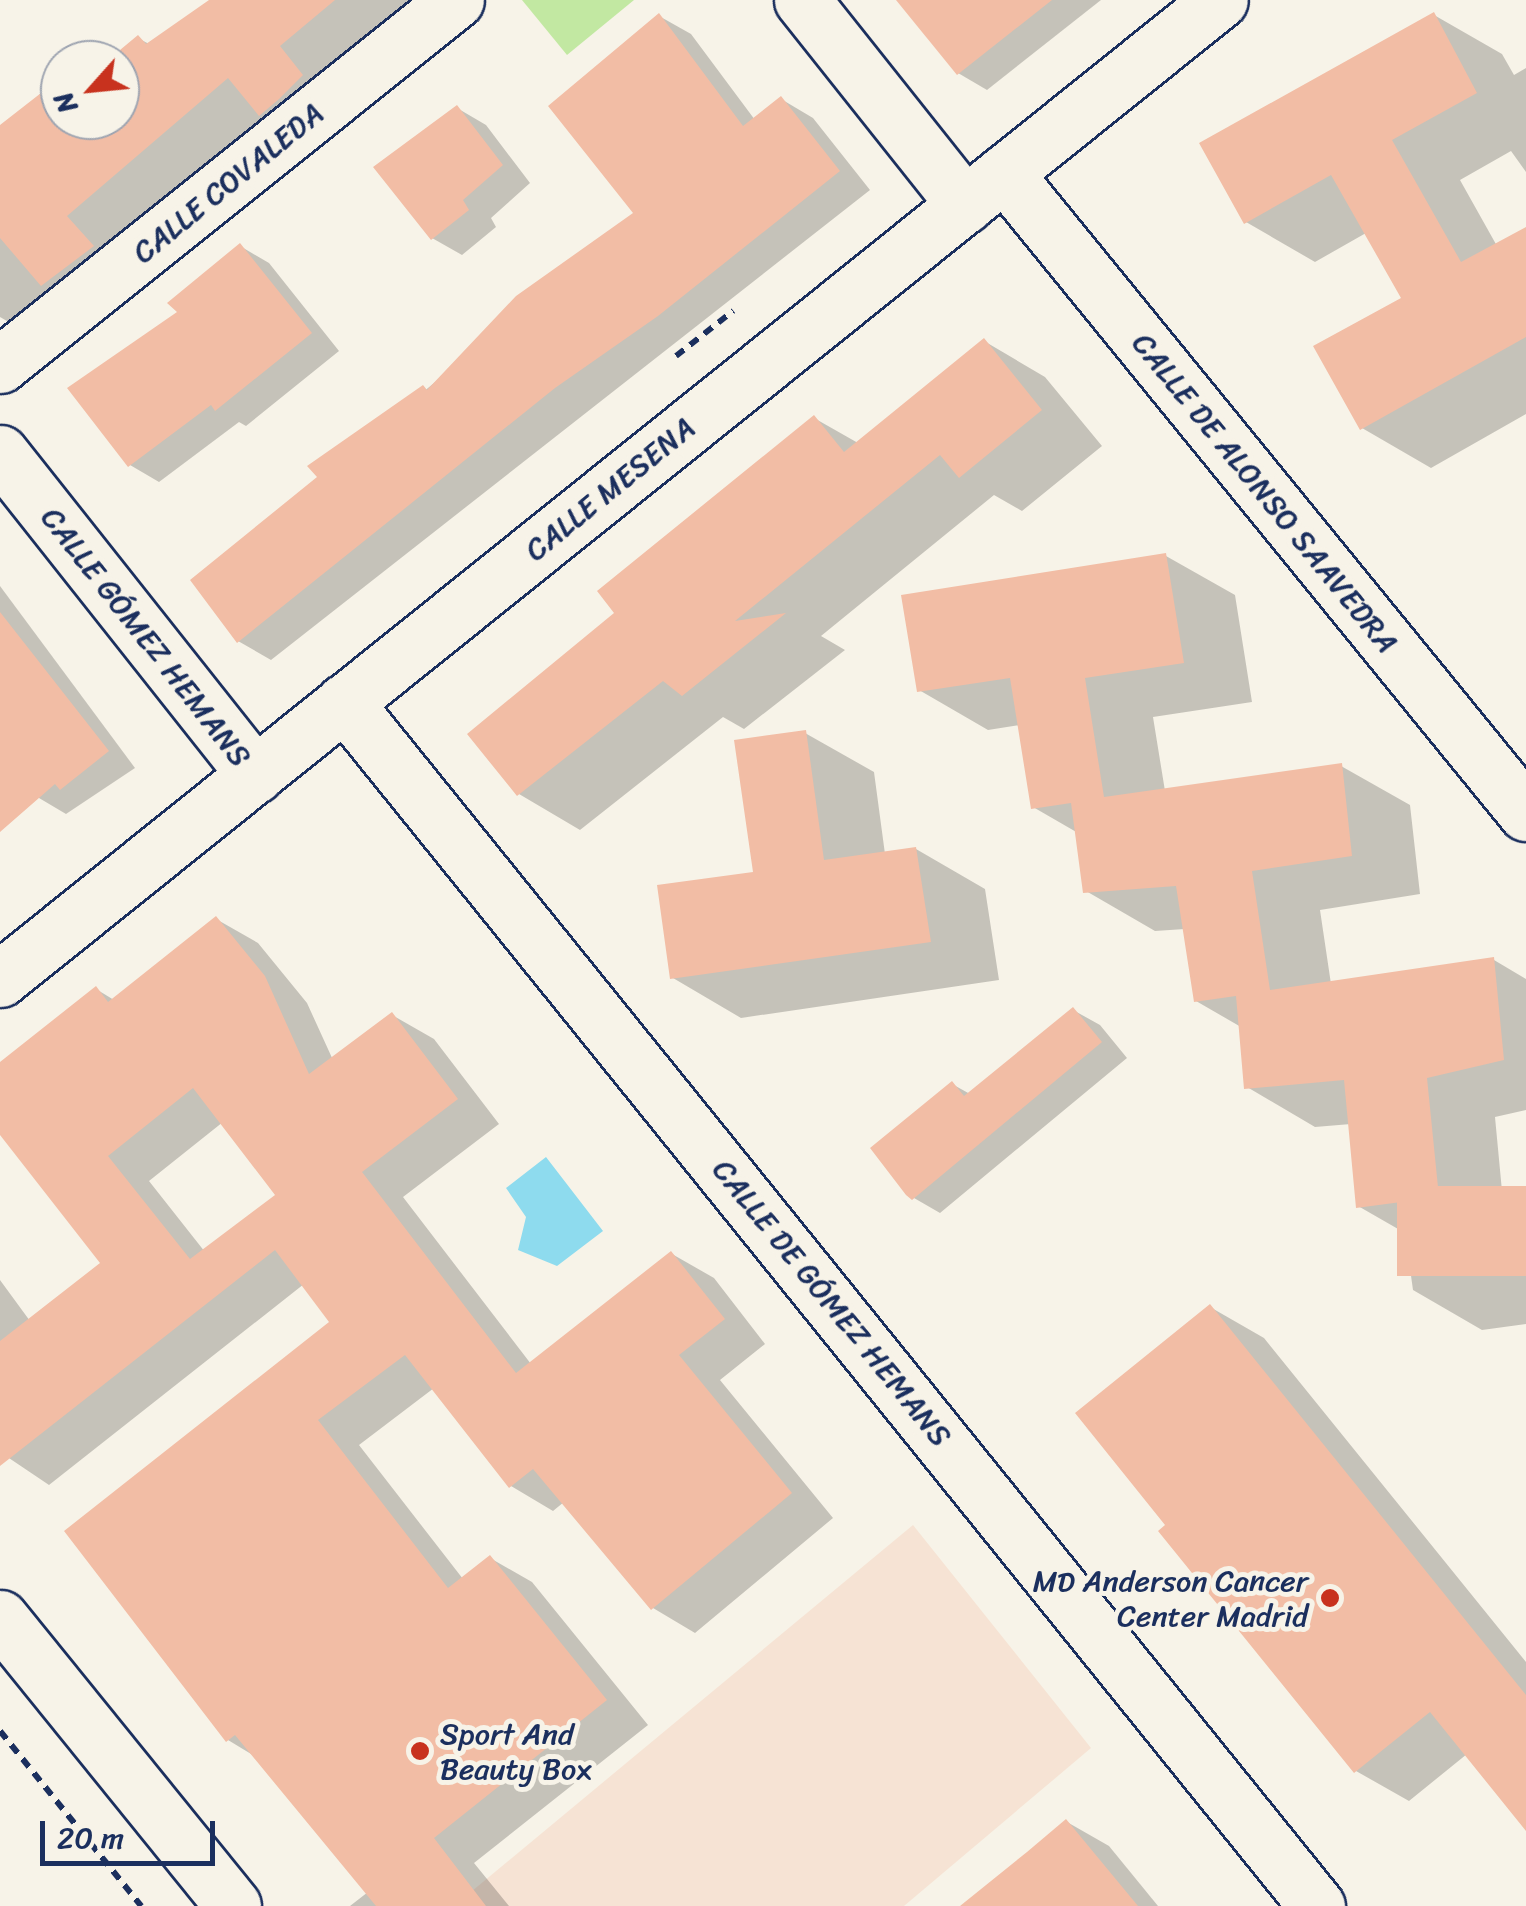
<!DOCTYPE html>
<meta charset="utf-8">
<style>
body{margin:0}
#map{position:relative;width:1526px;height:1906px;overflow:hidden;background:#f7f3e8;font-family:Sriracha,sans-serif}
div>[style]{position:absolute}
.built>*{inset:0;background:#f6e3d4}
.green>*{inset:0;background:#c2e8a2}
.water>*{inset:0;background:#8edbee}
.shadow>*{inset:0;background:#0003}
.building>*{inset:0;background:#f2bda5;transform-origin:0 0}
.path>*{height:6px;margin-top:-3px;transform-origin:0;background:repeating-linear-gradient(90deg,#1b2f5e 0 10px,transparent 0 18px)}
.roads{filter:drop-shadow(2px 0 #1b2f5e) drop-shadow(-2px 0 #1b2f5e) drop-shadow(0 2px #1b2f5e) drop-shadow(0 -2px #1b2f5e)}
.minor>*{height:55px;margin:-27.5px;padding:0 27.5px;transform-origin:27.5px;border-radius:27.5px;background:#f7f3e8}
.dots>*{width:28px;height:28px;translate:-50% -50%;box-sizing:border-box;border:5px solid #f7f3e8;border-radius:50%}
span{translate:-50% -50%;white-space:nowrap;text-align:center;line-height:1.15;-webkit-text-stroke:10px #f7f3e8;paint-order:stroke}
.street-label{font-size:30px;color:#1b2f5e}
.poi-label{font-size:30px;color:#1b2f5e}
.right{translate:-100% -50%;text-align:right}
.left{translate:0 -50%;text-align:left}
.north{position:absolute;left:40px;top:40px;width:100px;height:100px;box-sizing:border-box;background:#f7f3e8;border:2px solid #9fa5b1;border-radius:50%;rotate:243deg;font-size:28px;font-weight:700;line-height:40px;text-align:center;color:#1b2f5e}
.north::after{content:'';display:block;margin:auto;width:35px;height:45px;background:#c8321e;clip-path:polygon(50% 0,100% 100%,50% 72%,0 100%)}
.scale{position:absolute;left:40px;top:1821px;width:175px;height:45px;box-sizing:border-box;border:5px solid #1b2f5e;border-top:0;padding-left:12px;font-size:30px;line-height:35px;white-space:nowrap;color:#1b2f5e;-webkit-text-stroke:8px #f7f3e8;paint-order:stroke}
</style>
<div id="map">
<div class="built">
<i style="clip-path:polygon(913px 1525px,1091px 1748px,904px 1906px,454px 1906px)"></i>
</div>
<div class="green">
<i style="clip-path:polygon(522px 0,634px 0,567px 55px)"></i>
</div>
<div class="water">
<i style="clip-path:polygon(546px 1157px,603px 1231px,557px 1266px,518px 1250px,526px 1217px,506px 1188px)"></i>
</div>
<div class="shadow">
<i style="clip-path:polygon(214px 0,424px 0,19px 328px,0 317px,0 128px,50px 89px,60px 95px,60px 120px,120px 120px,120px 60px,112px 60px,138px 38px,149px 44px)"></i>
<i style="clip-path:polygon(914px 0,1101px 0,987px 90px,958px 73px)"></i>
<i style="clip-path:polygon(1434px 15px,1502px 54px,1514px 75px,1526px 68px,1526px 172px,1511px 151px,1460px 180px,1497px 246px,1526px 230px,1526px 414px,1431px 468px,1362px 428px,1404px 299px,1366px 233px,1315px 262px,1246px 222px)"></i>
<i style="clip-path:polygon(659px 16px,691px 34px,755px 120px,781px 99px,813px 118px,870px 190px,271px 660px,238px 641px,321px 477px,637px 214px)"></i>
<i style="clip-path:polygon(457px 108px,486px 125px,530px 183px,491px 218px,496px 227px,462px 255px,432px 238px)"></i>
<i style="clip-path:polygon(240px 246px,269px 263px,339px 351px,246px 426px,239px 422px,159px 482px,130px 465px,181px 312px)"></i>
<i style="clip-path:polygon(984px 341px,1045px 377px,1102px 446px,1022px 511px,994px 495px,821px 636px,845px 650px,744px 729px,723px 717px,580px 830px,519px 794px,617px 613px,814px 418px,858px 443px)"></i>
<i style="clip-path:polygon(1166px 556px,1235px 595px,1252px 702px,1153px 717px,1165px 791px,1341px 766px,1410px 805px,1420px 894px,1320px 910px,1331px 984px,1494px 960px,1526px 979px,1526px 1110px,1495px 1117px,1502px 1191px,1526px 1188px,1526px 1324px,1482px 1330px,1413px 1290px,1405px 1233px,1358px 1206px,1351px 1124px,1315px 1127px,1247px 1087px,1241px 1027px,1196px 1001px,1185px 929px,1155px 931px,1086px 891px,1078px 833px,1033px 807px,1020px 725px,988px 730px,919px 690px)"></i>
<i style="clip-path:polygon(0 586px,135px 768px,66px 814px,39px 798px,0 746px)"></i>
<i style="clip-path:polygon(805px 733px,874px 772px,885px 854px,916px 849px,985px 889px,999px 980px,741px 1018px,673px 978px,756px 874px)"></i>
<i style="clip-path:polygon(evenodd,216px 919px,258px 943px,307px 1003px,333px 1060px,392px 1015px,434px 1039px,499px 1124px,403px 1197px,531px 1364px,672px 1254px,714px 1278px,765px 1344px,720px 1380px,833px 1518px,695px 1633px,653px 1608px,564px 1502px,553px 1511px,511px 1486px,434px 1388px,359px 1445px,463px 1579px,490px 1558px,532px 1582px,648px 1725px,474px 1863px,509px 1906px,350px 1906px,368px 1892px,256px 1757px,228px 1740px,333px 1322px,304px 1284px,49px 1485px,0 1452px,0 1280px,30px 1321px,104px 1263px,0 1131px,0 1065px,96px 989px,114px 1000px,216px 919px,223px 1122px,279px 1195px,205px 1252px,149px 1181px,223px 1122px)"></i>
<i style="clip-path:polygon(1073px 1010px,1100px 1025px,1127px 1058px,940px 1213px,914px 1198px,952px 1084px,970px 1094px)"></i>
<i style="clip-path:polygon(1210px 1307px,1264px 1338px,1526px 1662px,1526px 1827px,1467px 1754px,1409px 1801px,1356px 1771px,1169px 1526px)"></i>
<i style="clip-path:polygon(1067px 1822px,1109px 1846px,1158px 1906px,965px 1906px)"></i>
</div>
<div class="building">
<i style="clip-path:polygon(209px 0,335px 0,280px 46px,303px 75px,279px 99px,259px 116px,228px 78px,67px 216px,94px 246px,41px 286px,0 238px,0 125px,50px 86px,60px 100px,60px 120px,120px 120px,120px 60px,108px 60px,138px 35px,146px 44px)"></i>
<i style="clip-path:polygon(896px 0,1052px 0,957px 75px)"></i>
<i style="clip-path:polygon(1434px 12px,1477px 93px,1392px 140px,1461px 262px,1526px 227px,1526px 337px,1360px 430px,1313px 346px,1401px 298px,1331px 175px,1244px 224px,1199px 143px)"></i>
<i style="clip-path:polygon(659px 13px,743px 126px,781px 96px,840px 171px,658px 316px,555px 388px,237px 643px,190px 580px,317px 477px,307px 466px,423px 385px,427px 390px,516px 296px,633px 213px,548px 106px)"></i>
<i style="clip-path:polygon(457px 105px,503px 165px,463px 200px,469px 210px,431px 240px,373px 167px)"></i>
<i style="clip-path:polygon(240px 243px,312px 333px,215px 411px,211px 405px,128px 467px,67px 388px,177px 312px,167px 303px)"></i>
<i style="clip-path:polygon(984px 338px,1042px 410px,959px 478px,940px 455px,735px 621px,786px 613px,682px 696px,663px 681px,517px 796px,467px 734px,614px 613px,597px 591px,814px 415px,844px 452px)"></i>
<i style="clip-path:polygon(1166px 553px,1184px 663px,1085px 678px,1104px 797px,1342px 763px,1352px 856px,1252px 871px,1270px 990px,1494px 957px,1504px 1060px,1427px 1078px,1439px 1197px,1356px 1208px,1344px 1080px,1244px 1089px,1236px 996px,1194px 1002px,1176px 886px,1083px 893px,1071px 803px,1031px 809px,1010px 678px,917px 692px,901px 595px)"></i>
<i style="clip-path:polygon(0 612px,109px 751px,60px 790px,55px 784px,0 832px)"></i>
<i style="clip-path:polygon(806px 730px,824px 860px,916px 847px,931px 942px,670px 979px,657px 885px,753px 872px,734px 740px)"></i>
<i style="clip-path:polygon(evenodd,216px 916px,265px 976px,309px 1074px,392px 1012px,458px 1099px,362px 1172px,516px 1373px,671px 1251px,725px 1319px,679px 1355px,792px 1493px,651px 1610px,533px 1469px,509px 1488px,405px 1355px,318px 1420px,448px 1588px,490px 1555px,607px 1700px,434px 1838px,486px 1906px,376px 1906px,235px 1735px,226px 1742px,64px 1531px,329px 1322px,275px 1250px,0 1466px,0 1341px,100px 1263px,0 1135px,0 1062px,96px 986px,108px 1002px,216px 916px,193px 1088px,275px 1195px,190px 1259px,108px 1156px,193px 1088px)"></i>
<i style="clip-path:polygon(1073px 1007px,1102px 1042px,912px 1200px,906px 1195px,870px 1148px,952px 1081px,964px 1096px)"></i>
<i style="left:1526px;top:1186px;width:90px;height:129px;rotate:90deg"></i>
<i style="clip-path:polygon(1210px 1304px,1526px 1695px,1526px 1831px,1430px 1712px,1354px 1773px,1158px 1531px,1165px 1525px,1075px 1413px)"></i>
<i style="clip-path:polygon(1066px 1819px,1138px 1906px,960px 1906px,1027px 1852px)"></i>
</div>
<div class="path">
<i style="left:676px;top:356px;width:73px;rotate:-38.3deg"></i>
<i style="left:0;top:1731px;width:225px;rotate:51.1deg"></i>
</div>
<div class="roads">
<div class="minor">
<i style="left:802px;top:0;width:262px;rotate:51.5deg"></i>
<i style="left:1004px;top:173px;width:826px;rotate:50.8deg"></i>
<i style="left:0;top:365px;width:584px;rotate:-38.68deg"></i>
<i style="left:0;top:453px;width:411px;rotate:51.6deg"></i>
<i style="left:344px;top:702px;width:1548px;rotate:51.06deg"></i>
<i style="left:0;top:979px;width:1564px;rotate:-38.75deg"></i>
<i style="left:0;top:1618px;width:370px;rotate:51deg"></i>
</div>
</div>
<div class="dots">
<i style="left:1330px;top:1598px;background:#c8321e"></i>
<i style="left:420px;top:1751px;background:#c8321e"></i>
</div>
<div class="street-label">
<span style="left:228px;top:183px;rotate:-39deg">CALLE COVALEDA</span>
<span style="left:610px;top:489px;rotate:-39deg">CALLE MESENA</span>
<span style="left:1265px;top:493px;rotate:51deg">CALLE DE ALONSO SAAVEDRA</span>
<span style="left:146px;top:637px;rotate:52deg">CALLE GÓMEZ HEMANS</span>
<span style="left:832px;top:1303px;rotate:51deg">CALLE DE GÓMEZ HEMANS</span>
</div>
<div class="poi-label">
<span class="right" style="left:1308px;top:1598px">MD Anderson Cancer<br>Center Madrid</span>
<span class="left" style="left:440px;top:1751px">Sport And<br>Beauty Box</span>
</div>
<div class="north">N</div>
<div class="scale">20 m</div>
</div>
